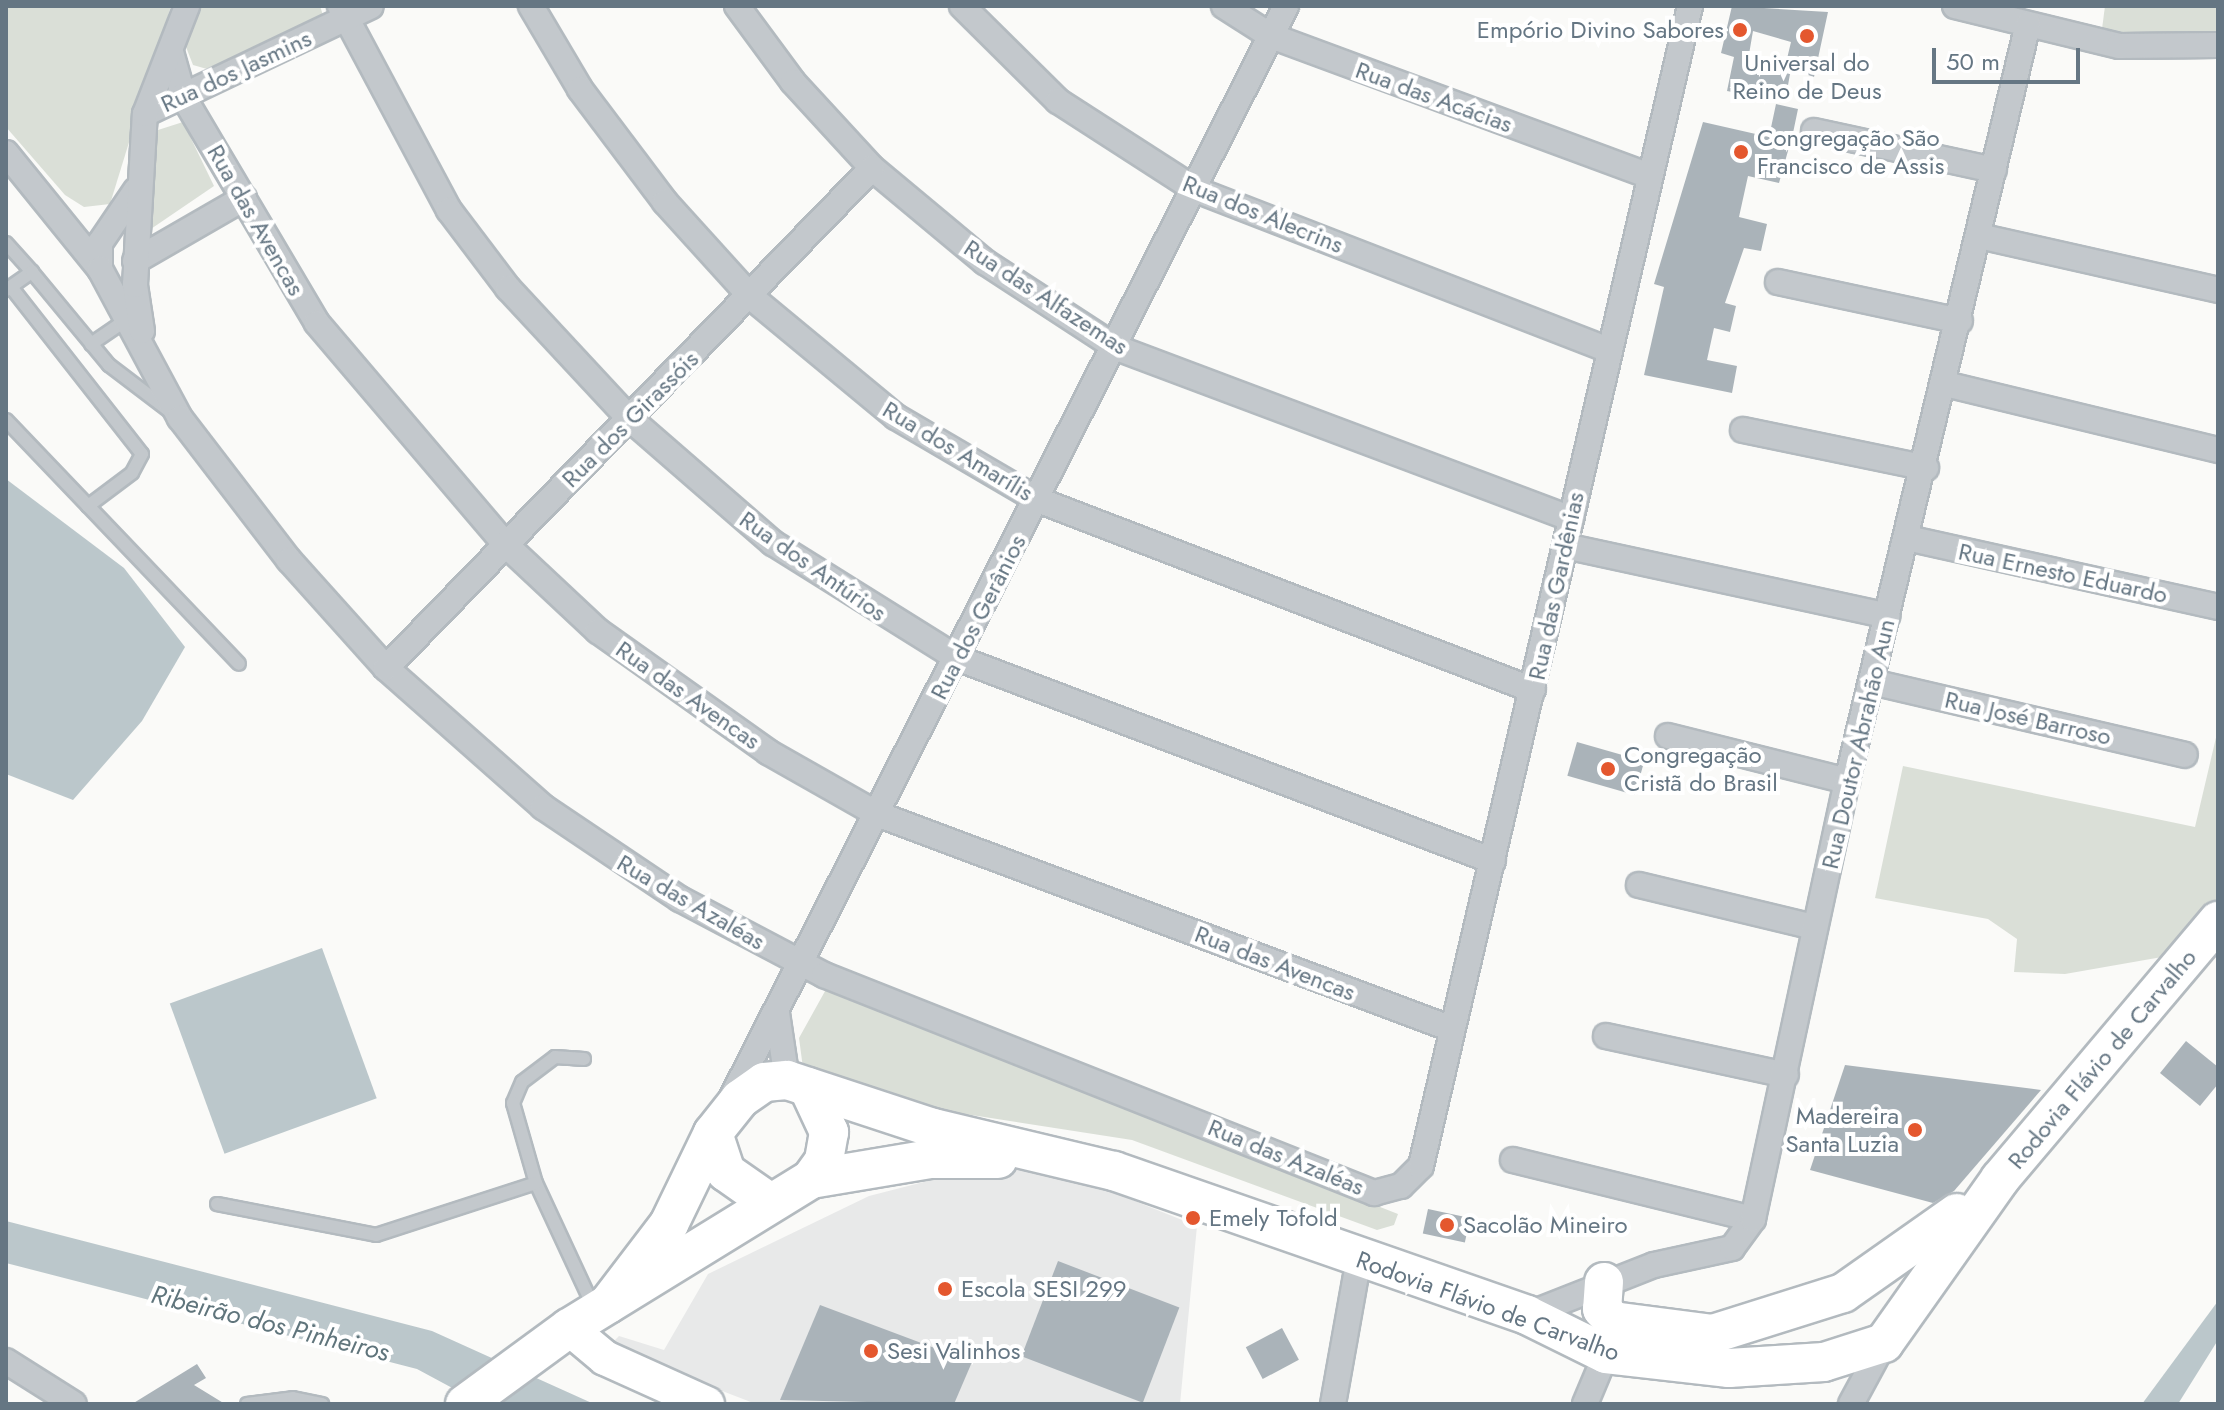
<!DOCTYPE html>
<meta charset="utf-8">
<style>
body{margin:0}
#map{position:relative;width:2224px;height:1410px;overflow:hidden;background:#fafaf8;font-family:Jost,sans-serif}
div>[style]{position:absolute}
.built>*{inset:0;background:#e8e9e9}
.green>*{inset:0;background:#dadfd7}
.water>*{inset:0;background:#bbc7cb;transform-origin:0 0}
.building>*{inset:0;background:#aab3b9;transform-origin:0 0}
.roads{filter:drop-shadow(2px 0 #b3babf) drop-shadow(-2px 0 #b3babf) drop-shadow(0 2px #b3babf) drop-shadow(0 -2px #b3babf)}
.lane>*{height:12px;margin:-6px;padding:0 6px;transform-origin:6px;border-radius:6px;background:#c3c8cc}
.street>*{height:24px;margin:-12px;padding:0 12px;transform-origin:12px;border-radius:12px;background:#c3c8cc}
.secondary>*{height:34px;margin:-17px;padding:0 17px;transform-origin:17px;border-radius:17px;background:#fff}
.primary>*{height:38px;margin:-19px;padding:0 19px;transform-origin:19px;border-radius:19px;background:#fff}
.dots>*{width:22px;height:22px;translate:-50% -50%;box-sizing:border-box;border:4px solid #fff;border-radius:50%}
span{translate:-50% -50%;white-space:nowrap;text-align:center;line-height:1.15;-webkit-text-stroke:8px #fff;paint-order:stroke}
.poi-label{font-size:24px;color:#657683}
.right{translate:-100% -50%;text-align:right}
.left{translate:0 -50%;text-align:left}
.street-label{font-size:24px;color:#657683}
.water-label{font-size:26px;color:#60757c;font-style:italic}
.frame{position:absolute;inset:0;border:8px solid #657683;pointer-events:none}
.scale{position:absolute;left:1932px;top:48px;width:148px;height:36px;box-sizing:border-box;border:4px solid #657683;border-top:0;padding-left:10px;font-size:24px;line-height:28px;white-space:nowrap;color:#657683;-webkit-text-stroke:6px #fff;paint-order:stroke}
</style>
<div id="map">
<div class="built">
<i style="clip-path:polygon(998px 1163px,1115px 1193px,1197px 1226px,1180px 1404px,756px 1404px,608px 1347px,619px 1336px,664px 1350px,708px 1274px,869px 1196px)"></i>
</div>
<div class="green">
<i style="clip-path:polygon(6px 6px,171px 6px,110px 204px,84px 207px,65px 195px,6px 127px)"></i>
<i style="clip-path:polygon(199px 6px,320px 6px,323px 15px,207px 69px,193px 65px,186px 47px)"></i>
<i style="clip-path:polygon(2105px 6px,2218px 6px,2218px 33px,2173px 43px,2102px 29px)"></i>
<i style="clip-path:polygon(183px 122px,214px 186px,145px 233px,137px 218px,158px 130px)"></i>
<i style="clip-path:polygon(2218px 729px,2218px 900px,2162px 957px,2065px 974px,2014px 972px,2017px 939px,1988px 919px,1875px 898px,1903px 766px,2195px 827px)"></i>
<i style="clip-path:polygon(829px 984px,872px 1009px,1398px 1214px,1394px 1225px,1377px 1230px,1132px 1140px,875px 1100px,803px 1068px,799px 1038px)"></i>
</div>
<div class="water">
<i style="clip-path:polygon(6px 479px,124px 568px,185px 647px,142px 721px,73px 800px,6px 774px)"></i>
<i style="left:322px;top:948px;width:160px;height:162px;rotate:70deg"></i>
<i style="clip-path:polygon(6px 1221px,432px 1331px,594px 1404px,482px 1404px,417px 1369px,6px 1263px)"></i>
<i style="clip-path:polygon(2218px 1301px,2218px 1340px,2178px 1404px,2142px 1404px)"></i>
</div>
<div class="building">
<i style="clip-path:polygon(1732px 6px,1828px 12px,1814px 77px,1785px 67px,1791px 42px,1753px 31px,1747px 66px,1790px 74px,1785px 102px,1727px 91px,1734px 57px,1721px 53px)"></i>
<i style="clip-path:polygon(1776px 104px,1798px 109px,1793px 133px,1779px 183px,1748px 176px,1739px 217px,1767px 224px,1761px 251px,1744px 248px,1725px 303px,1736px 306px,1730px 332px,1714px 328px,1707px 360px,1737px 366px,1732px 393px,1644px 375px,1664px 287px,1654px 284px,1703px 122px,1769px 137px)"></i>
<i style="left:1577px;top:742px;width:70px;height:35px;rotate:16deg"></i>
<i style="clip-path:polygon(2186px 1041px,2218px 1067px,2218px 1084px,2200px 1106px,2160px 1073px)"></i>
<i style="clip-path:polygon(1845px 1065px,2041px 1090px,1954px 1191px,1933px 1203px,1810px 1170px)"></i>
<i style="left:1428px;top:1209px;width:43px;height:25px;rotate:12deg"></i>
<i style="left:1058px;top:1261px;width:130px;height:102px;rotate:21deg"></i>
<i style="clip-path:polygon(820px 1305px,972px 1362px,954px 1404px,780px 1400px)"></i>
<i style="left:1282px;top:1328px;width:36px;height:41px;rotate:62deg"></i>
<i style="clip-path:polygon(197px 1364px,206px 1378px,194px 1385px,225px 1404px,132px 1404px)"></i>
</div>
<div class="roads">
<div class="lane">
<i style="left:6px;top:243px;width:39px;rotate:48deg"></i>
<i style="left:11px;top:287px;width:212px;rotate:51.9deg"></i>
<i style="left:142px;top:454px;width:21px;rotate:118deg"></i>
<i style="left:132px;top:473px;width:55px;rotate:143.1deg"></i>
<i style="left:6px;top:290px;width:32px;rotate:-35deg"></i>
<i style="left:32px;top:272px;width:121px;rotate:50.4deg"></i>
<i style="left:109px;top:365px;width:78px;rotate:37.2deg"></i>
<i style="left:91px;top:344px;width:46px;rotate:-34.4deg"></i>
<i style="left:6px;top:420px;width:337px;rotate:46.3deg"></i>
<i style="left:584px;top:1059px;width:29px;rotate:-176deg"></i>
<i style="left:555px;top:1057px;width:41px;rotate:142.9deg"></i>
<i style="left:522px;top:1082px;width:23px;rotate:113deg"></i>
<i style="left:513px;top:1103px;width:83px;rotate:74deg"></i>
<i style="left:536px;top:1183px;width:138px;rotate:65.1deg"></i>
<i style="left:217px;top:1204px;width:162px;rotate:11deg"></i>
<i style="left:376px;top:1235px;width:168px;rotate:-18deg"></i>
<i style="left:247px;top:1404px;width:46px;rotate:-7.4deg"></i>
<i style="left:293px;top:1398px;width:30px;rotate:12deg"></i>
</div>
<div class="street">
<i style="left:340px;top:6px;width:231px;rotate:61.9deg"></i>
<i style="left:449px;top:210px;width:98px;rotate:52.9deg"></i>
<i style="left:508px;top:288px;width:178px;rotate:47.1deg"></i>
<i style="left:629px;top:418px;width:191px;rotate:41deg"></i>
<i style="left:773px;top:543px;width:217px;rotate:32deg"></i>
<i style="left:957px;top:658px;width:573px;rotate:20.74deg"></i>
<i style="left:531px;top:6px;width:96px;rotate:59.4deg"></i>
<i style="left:580px;top:89px;width:141px;rotate:53deg"></i>
<i style="left:665px;top:202px;width:128px;rotate:47.8deg"></i>
<i style="left:751px;top:297px;width:188px;rotate:39.6deg"></i>
<i style="left:896px;top:417px;width:164px;rotate:30.3deg"></i>
<i style="left:1038px;top:500px;width:530px;rotate:21deg"></i>
<i style="left:737px;top:6px;width:94px;rotate:53.6deg"></i>
<i style="left:793px;top:82px;width:117px;rotate:47.4deg"></i>
<i style="left:872px;top:168px;width:147px;rotate:39.8deg"></i>
<i style="left:985px;top:262px;width:158px;rotate:33.1deg"></i>
<i style="left:1117px;top:348px;width:485px;rotate:20.6deg"></i>
<i style="left:962px;top:6px;width:135px;rotate:44.7deg"></i>
<i style="left:1058px;top:101px;width:164px;rotate:32.8deg"></i>
<i style="left:1196px;top:190px;width:442px;rotate:21.2deg"></i>
<i style="left:1224px;top:6px;width:56px;rotate:32.6deg"></i>
<i style="left:1271px;top:36px;width:404px;rotate:20.3deg"></i>
<i style="left:1955px;top:6px;width:169px;rotate:13.7deg"></i>
<i style="left:2119px;top:46px;width:99px;rotate:-0.6deg"></i>
<i style="left:171px;top:52px;width:48px;rotate:74.2deg"></i>
<i style="left:184px;top:98px;width:261px;rotate:59.4deg"></i>
<i style="left:317px;top:323px;width:292px;rotate:49.6deg"></i>
<i style="left:506px;top:545px;width:126px;rotate:43.1deg"></i>
<i style="left:598px;top:631px;width:209px;rotate:35.4deg"></i>
<i style="left:768px;top:752px;width:125px;rotate:29.6deg"></i>
<i style="left:877px;top:814px;width:614px;rotate:20.5deg"></i>
<i style="left:145px;top:114px;width:250px;rotate:-25.5deg"></i>
<i style="left:1814px;top:131px;width:184px;rotate:12.2deg"></i>
<i style="left:6px;top:153px;width:149px;rotate:51deg"></i>
<i style="left:136px;top:190px;width:64px;rotate:124.2deg"></i>
<i style="left:100px;top:243px;width:26px;rotate:90deg"></i>
<i style="left:100px;top:269px;width:169px;rotate:61.8deg"></i>
<i style="left:180px;top:418px;width:179px;rotate:52.5deg"></i>
<i style="left:289px;top:560px;width:145px;rotate:48.1deg"></i>
<i style="left:386px;top:668px;width:210px;rotate:41.5deg"></i>
<i style="left:543px;top:807px;width:165px;rotate:33.9deg"></i>
<i style="left:680px;top:899px;width:163px;rotate:27.8deg"></i>
<i style="left:824px;top:975px;width:592px;rotate:21.62deg"></i>
<i style="left:1374px;top:1193px;width:28px;rotate:-15deg"></i>
<i style="left:1401px;top:1186px;width:28px;rotate:-45deg"></i>
<i style="left:1421px;top:1166px;width:1191px;rotate:-76.94deg"></i>
<i style="left:1979px;top:236px;width:245px;rotate:12.7deg"></i>
<i style="left:135px;top:261px;width:126px;rotate:-30deg"></i>
<i style="left:1778px;top:282px;width:186px;rotate:12.1deg"></i>
<i style="left:142px;top:331px;width:47px;rotate:-98.7deg"></i>
<i style="left:135px;top:285px;width:171px;rotate:-86.7deg"></i>
<i style="left:145px;top:114px;width:116px;rotate:-68.7deg"></i>
<i style="left:1945px;top:384px;width:281px;rotate:13.6deg"></i>
<i style="left:1743px;top:430px;width:187px;rotate:11.7deg"></i>
<i style="left:1907px;top:538px;width:319px;rotate:12.5deg"></i>
<i style="left:1565px;top:546px;width:330px;rotate:12.2deg"></i>
<i style="left:386px;top:668px;width:697px;rotate:-45.81deg"></i>
<i style="left:1872px;top:682px;width:321px;rotate:13.1deg"></i>
<i style="left:1668px;top:736px;width:185px;rotate:14.1deg"></i>
<i style="left:1639px;top:885px;width:180px;rotate:13.5deg"></i>
<i style="left:777px;top:1013px;width:68px;rotate:81.5deg"></i>
<i style="left:1606px;top:1036px;width:184px;rotate:12.2deg"></i>
<i style="left:731px;top:1099px;width:1226px;rotate:-63.08deg"></i>
<i style="left:1513px;top:1160px;width:247px;rotate:13.8deg"></i>
<i style="left:1527px;top:1315px;width:136px;rotate:-21.5deg"></i>
<i style="left:1654px;top:1265px;width:80px;rotate:-12.3deg"></i>
<i style="left:1732px;top:1248px;width:36px;rotate:-54deg"></i>
<i style="left:1753px;top:1219px;width:448px;rotate:-77.9deg"></i>
<i style="left:1847px;top:781px;width:778px;rotate:-76.55deg"></i>
<i style="left:6px;top:1361px;width:80px;rotate:32.3deg"></i>
<i style="left:1333px;top:1404px;width:148px;rotate:-79.9deg"></i>
<i style="left:1585px;top:1404px;width:54px;rotate:-67.2deg"></i>
<i style="left:1851px;top:1404px;width:69px;rotate:-61.6deg"></i>
</div>
<div class="secondary">
<i style="left:569px;top:1328px;width:47px;rotate:39.8deg"></i>
<i style="left:605px;top:1358px;width:112px;rotate:24.3deg"></i>
</div>
<div class="primary">
<i style="left:808px;top:1087px;width:50px;rotate:65deg"></i>
<i style="left:829px;top:1132px;width:29px;rotate:100deg"></i>
<i style="left:824px;top:1161px;width:22px;rotate:126deg"></i>
<i style="left:713px;top:1133px;width:41px;rotate:71.6deg"></i>
<i style="left:726px;top:1172px;width:49px;rotate:35deg"></i>
<i style="left:1604px;top:1282px;width:27px;rotate:94deg"></i>
<i style="left:1602px;top:1309px;width:16px;rotate:47deg"></i>
<i style="left:1613px;top:1321px;width:101px;rotate:7.4deg"></i>
<i style="left:1713px;top:1334px;width:136px;rotate:-17.5deg"></i>
<i style="left:1843px;top:1293px;width:139px;rotate:-35.1deg"></i>
<i style="left:608px;top:1304px;width:101px;rotate:-52.7deg"></i>
<i style="left:669px;top:1224px;width:101px;rotate:-64.2deg"></i>
<i style="left:713px;top:1133px;width:43px;rotate:-51.5deg"></i>
<i style="left:740px;top:1099px;width:29px;rotate:-35deg"></i>
<i style="left:764px;top:1082px;width:23px;rotate:-5deg"></i>
<i style="left:787px;top:1080px;width:154px;rotate:18.2deg"></i>
<i style="left:933px;top:1128px;width:186px;rotate:13.4deg"></i>
<i style="left:1114px;top:1171px;width:437px;rotate:19.2deg"></i>
<i style="left:1527px;top:1315px;width:88px;rotate:26.3deg"></i>
<i style="left:1606px;top:1354px;width:124px;rotate:6.5deg"></i>
<i style="left:1729px;top:1368px;width:95px;rotate:-3.6deg"></i>
<i style="left:1824px;top:1362px;width:63px;rotate:-17.6deg"></i>
<i style="left:1884px;top:1343px;width:201px;rotate:-54.7deg"></i>
<i style="left:2000px;top:1179px;width:338px;rotate:-49.8deg"></i>
<i style="left:465px;top:1404px;width:129px;rotate:-36.2deg"></i>
<i style="left:569px;top:1328px;width:284px;rotate:-31.6deg"></i>
<i style="left:811px;top:1179px;width:121px;rotate:-9.5deg"></i>
<i style="left:930px;top:1159px;width:68px"></i>
</div>
</div>
<div class="dots">
<i style="left:1740px;top:30px;background:#e4572e"></i>
<i style="left:1807px;top:36px;background:#e4572e"></i>
<i style="left:1741px;top:152px;background:#e4572e"></i>
<i style="left:1608px;top:769px;background:#e4572e"></i>
<i style="left:1915px;top:1130px;background:#e4572e"></i>
<i style="left:1193px;top:1218px;background:#e4572e"></i>
<i style="left:1447px;top:1225px;background:#e4572e"></i>
<i style="left:945px;top:1289px;background:#e4572e"></i>
<i style="left:871px;top:1351px;background:#e4572e"></i>
</div>
<div class="poi-label">
<span class="right" style="left:1724px;top:30px">Empório Divino Sabores</span>
<span style="left:1807px;top:77px">Universal do<br>Reino de Deus</span>
<span class="left" style="left:1757px;top:152px">Congregação São<br>Francisco de Assis</span>
<span class="left" style="left:1624px;top:769px">Congregação<br>Cristã do Brasil</span>
<span class="right" style="left:1899px;top:1130px">Madereira<br>Santa Luzia</span>
<span class="left" style="left:1209px;top:1218px">Emely Tofold</span>
<span class="left" style="left:1463px;top:1225px">Sacolão Mineiro</span>
<span class="left" style="left:961px;top:1289px">Escola SESI 299</span>
<span class="left" style="left:887px;top:1351px">Sesi Valinhos</span>
</div>
<div class="street-label">
<span style="left:236px;top:71px;rotate:-25deg">Rua dos Jasmins</span>
<span style="left:1434px;top:97px;rotate:20deg">Rua das Acácias</span>
<span style="left:1263px;top:214px;rotate:22deg">Rua dos Alecrins</span>
<span style="left:256px;top:220px;rotate:60deg">Rua das Avencas</span>
<span style="left:1046px;top:297px;rotate:33deg">Rua das Alfazemas</span>
<span style="left:630px;top:419px;rotate:-45deg">Rua dos Girassóis</span>
<span style="left:958px;top:451px;rotate:31deg">Rua dos Amarílis</span>
<span style="left:813px;top:566px;rotate:35deg">Rua dos Antúrios</span>
<span style="left:2063px;top:573px;rotate:12deg">Rua Ernesto Eduardo</span>
<span style="left:1556px;top:586px;rotate:-78deg">Rua das Gardênias</span>
<span style="left:978px;top:617px;rotate:-63deg">Rua dos Gerânios</span>
<span style="left:688px;top:695px;rotate:35deg">Rua das Avencas</span>
<span style="left:2028px;top:718px;rotate:13deg">Rua José Barroso</span>
<span style="left:1858px;top:744px;rotate:-77deg">Rua Doutor Abrahão Aun</span>
<span style="left:691px;top:902px;rotate:30deg">Rua das Azaléas</span>
<span style="left:1275px;top:963px;rotate:21deg">Rua das Avencas</span>
<span style="left:2102px;top:1059px;rotate:-50deg">Rodovia Flávio de Carvalho</span>
<span style="left:1286px;top:1157px;rotate:22deg">Rua das Azaléas</span>
<span style="left:1488px;top:1306px;rotate:20deg">Rodovia Flávio de Carvalho</span>
</div>
<div class="water-label">
<span style="left:270px;top:1324px;rotate:14deg">Ribeirão dos Pinheiros</span>
</div>
<div class="frame"></div>
<div class="scale">50 m</div>
</div>
